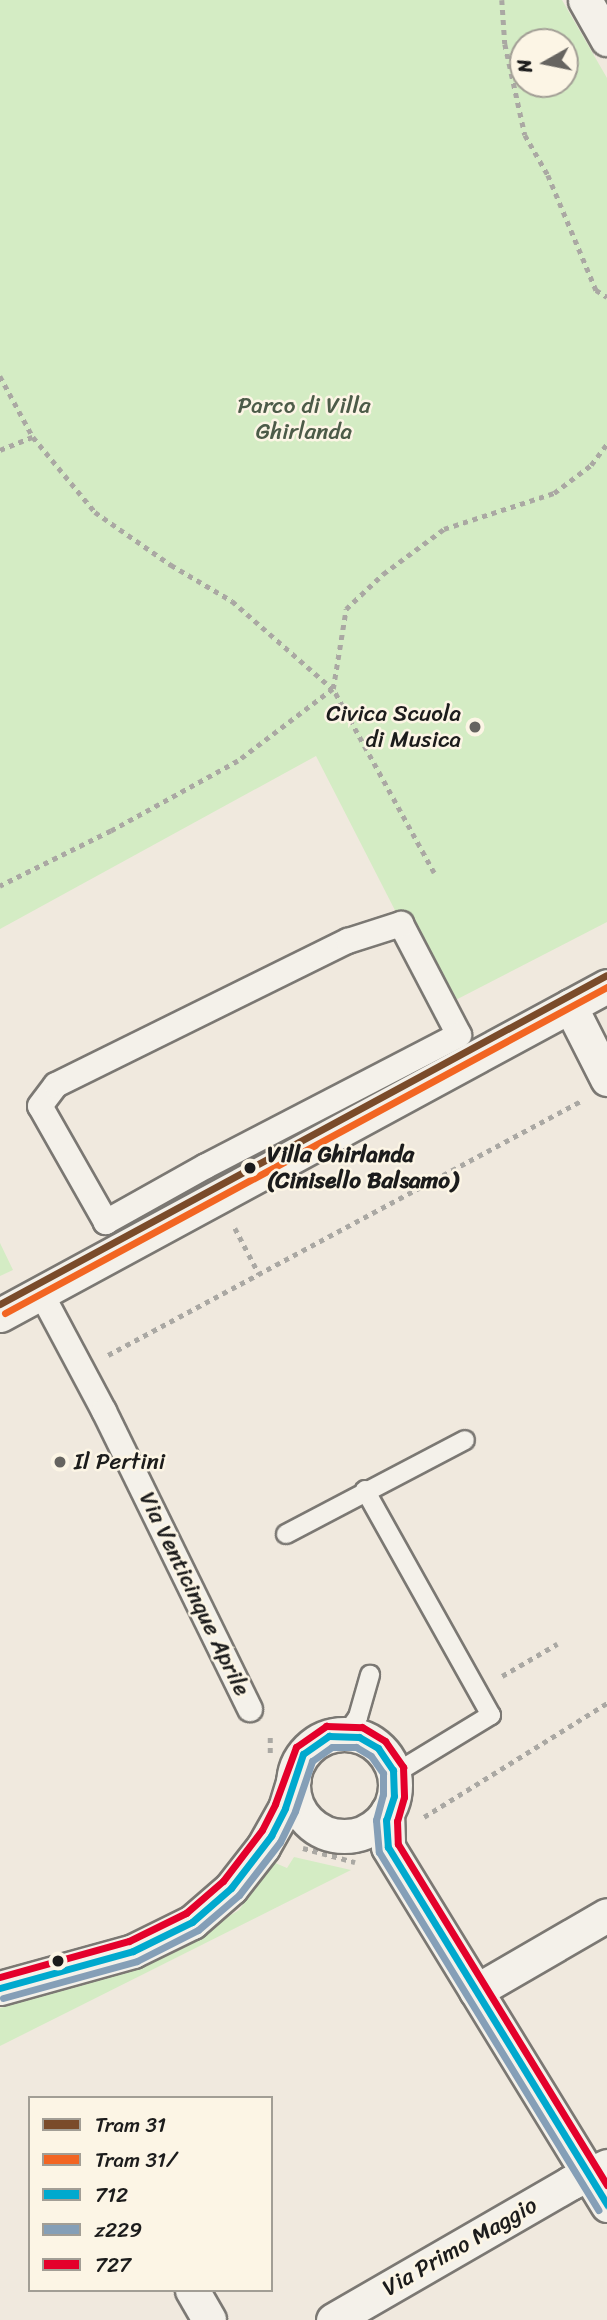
<!DOCTYPE html>
<style>
body{margin:0}
#map{position:relative;width:607px;height:2320px;overflow:hidden;background:#f0e9de;font-family:Sriracha,sans-serif}
div>[style]{position:absolute}
.green>*{inset:0;background:#d4ecc4}
.path>*{height:4.5px;margin-top:-2.25px;transform-origin:0;background:repeating-linear-gradient(90deg,#aaa8a3 0 5px,transparent 0 10px)}
.roads{filter:drop-shadow(2px 0 #7b7873) drop-shadow(-2px 0 #7b7873) drop-shadow(0 2px #7b7873) drop-shadow(0 -2px #7b7873)}
.service>*{height:18px;margin:-9px;padding:0 9px;transform-origin:9px;border-radius:9px;background:#f4f1ea}
.pedestrian>*{height:24px;margin:-12px;padding:0 12px;transform-origin:12px;border-radius:12px;background:#f4f1ea}
.minor>*{height:33px;margin:-16.5px;padding:0 16.5px;transform-origin:16.5px;border-radius:16.5px;background:#f4f1ea}
.minor>.ring{margin:-16.5px;padding:0;box-sizing:content-box;background:none;border:33px solid #f4f1ea;border-radius:50%}
.bus-1>*{height:7px;margin:-3.5px;padding:0 3.5px;transform-origin:3.5px;border-radius:3.5px;background:#00a9ce}
.bus-2>*{height:7px;margin:-3.5px;padding:0 3.5px;transform-origin:3.5px;border-radius:3.5px;background:#859fb7}
.bus-3>*{height:7px;margin:-3.5px;padding:0 3.5px;transform-origin:3.5px;border-radius:3.5px;background:#e4002b}
.tram-1>*{height:7px;margin:-3.5px;padding:0 3.5px;transform-origin:3.5px;border-radius:3.5px;background:#7a4b2a}
.tram-2>*{height:7px;margin:-3.5px;padding:0 3.5px;transform-origin:3.5px;border-radius:3.5px;background:#f26522}
.dots>*{width:19px;height:19px;translate:-50% -50%;box-sizing:border-box;border:4px solid #fcf5e5;border-radius:50%}
span{translate:-50% -50%;white-space:nowrap;text-align:center;line-height:1.15;-webkit-text-stroke:5px #fcf5e5;paint-order:stroke}
.park-label{font-size:23px;color:#4c5b48}
.poi-label{font-size:23px;color:#1c1c1c}
.right{translate:-100% -50%;text-align:right}
.left{translate:0 -50%;text-align:left}
.stop-label{font-size:23px;color:#1c1c1c;font-weight:700}
.street-label{font-size:23px;color:#1c1c1c}
.legend{position:absolute;left:28px;top:2096px;width:245px;height:196px;box-sizing:border-box;background:#fcf5e5;border:2px solid #a29e95;margin:0;padding:9px 12px;list-style:none;font-size:21px;color:#1c1c1c}
.legend li{display:flex;align-items:center;gap:14px;height:35px}
.legend b{width:35px;border:2px solid #a29e95}
.north{position:absolute;left:509px;top:28px;width:70px;height:70px;box-sizing:border-box;background:#fcf5e5;border:2px solid #a29e95;border-radius:50%;rotate:261deg;font-size:19px;font-weight:700;line-height:28px;text-align:center;color:#1c1c1c}
.north::after{content:'';display:block;margin:auto;width:24px;height:32px;background:#666460;clip-path:polygon(50% 0,100% 100%,50% 72%,0 100%)}
</style>
<div id="map">
<div class="green">
<i style="clip-path:polygon(evenodd,0 0,562px 0,607px 78px,607px 922px,444px 1006px,316px 756px,0 929px,0 0,523px 42px,565px 42px,565px 84px,523px 84px,523px 42px)"></i>
<i style="clip-path:polygon(0 1243px,13px 1270px,0 1276px)"></i>
<i style="clip-path:polygon(294px 1857px,351px 1870px,0 2046px,0 2008px,87px 1984px,177px 1948px,239px 1910px,273px 1862px,287px 1868px)"></i>
</div>
<div class="path">
<i style="left:502px;top:0;width:44px;rotate:86.1deg"></i>
<i style="left:505px;top:44px;width:93px;rotate:77.6deg"></i>
<i style="left:525px;top:135px;width:46px;rotate:60.1deg"></i>
<i style="left:548px;top:175px;width:125px;rotate:67.3deg"></i>
<i style="left:596px;top:290px;width:13px;rotate:32deg"></i>
<i style="left:0;top:376px;width:69px;rotate:61.6deg"></i>
<i style="left:33px;top:437px;width:97px;rotate:50.4deg"></i>
<i style="left:95px;top:512px;width:93px;rotate:34.9deg"></i>
<i style="left:171px;top:565px;width:71px;rotate:30.5deg"></i>
<i style="left:232px;top:601px;width:134px;rotate:41.1deg"></i>
<i style="left:333px;top:689px;width:119px;rotate:142.8deg"></i>
<i style="left:238px;top:761px;width:145px;rotate:151.1deg"></i>
<i style="left:111px;top:831px;width:124px;rotate:153.6deg"></i>
<i style="left:0;top:450px;width:35px;rotate:-22deg"></i>
<i style="left:434px;top:873px;width:210px;rotate:-118.8deg"></i>
<i style="left:333px;top:689px;width:81px;rotate:-80.8deg"></i>
<i style="left:346px;top:609px;width:51px;rotate:-43.4deg"></i>
<i style="left:383px;top:574px;width:76px;rotate:-36.4deg"></i>
<i style="left:444px;top:529px;width:116px;rotate:-18.1deg"></i>
<i style="left:554px;top:493px;width:46px;rotate:-37.1deg"></i>
<i style="left:591px;top:465px;width:26px;rotate:-53deg"></i>
<i style="left:235px;top:1228px;width:52px;rotate:62.4deg"></i>
<i style="left:108px;top:1355px;width:537px;rotate:-28.24deg"></i>
<i style="left:502px;top:1676px;width:64px;rotate:-30.2deg"></i>
<i style="left:270px;top:1753px;width:19px;rotate:-90deg"></i>
<i style="left:424px;top:1817px;width:216px;rotate:-31.9deg"></i>
<i style="left:303px;top:1848px;width:54px;rotate:15.1deg"></i>
</div>
<div class="roads">
<div class="service">
<i style="left:365px;top:1490px;width:258px;rotate:60.8deg"></i>
<i style="left:491px;top:1715px;width:114px;rotate:148.7deg"></i>
<i style="left:286px;top:1534px;width:202px;rotate:-27.7deg"></i>
<i style="left:346px;top:1734px;width:21px;rotate:-55deg"></i>
<i style="left:358px;top:1717px;width:44px;rotate:-74.1deg"></i>
</div>
<div class="pedestrian">
<i style="left:401px;top:924px;width:125px;rotate:62.4deg"></i>
<i style="left:459px;top:1035px;width:285px;rotate:152.6deg"></i>
<i style="left:206px;top:1166px;width:115px;rotate:150.8deg"></i>
<i style="left:106px;top:1222px;width:133px;rotate:-119.6deg"></i>
<i style="left:40px;top:1106px;width:26px;rotate:-53deg"></i>
<i style="left:56px;top:1085px;width:326px;rotate:-26.3deg"></i>
<i style="left:348px;top:941px;width:56px;rotate:-17.8deg"></i>
<i style="left:41px;top:1293px;width:134px;rotate:61.9deg"></i>
<i style="left:104px;top:1411px;width:332px;rotate:63.9deg"></i>
</div>
<div class="minor">
<i style="left:585px;top:0;width:45px;rotate:60.6deg"></i>
<i style="left:570px;top:1006px;width:82px;rotate:63.1deg"></i>
<i style="left:0;top:1315px;width:690px;rotate:-28.46deg"></i>
<i class="ring" style="left:293px;top:1734px;width:69px;height:69px"></i>
<i style="left:387px;top:1812px;width:35px;rotate:88deg"></i>
<i style="left:388px;top:1847px;width:420px;rotate:58.5deg"></i>
<i style="left:0;top:1988px;width:138px;rotate:-15.5deg"></i>
<i style="left:133px;top:1951px;width:66px;rotate:-26.2deg"></i>
<i style="left:192px;top:1922px;width:52px;rotate:-41.1deg"></i>
<i style="left:231px;top:1888px;width:52px;rotate:-52deg"></i>
<i style="left:263px;top:1847px;width:45px;rotate:-60.6deg"></i>
<i style="left:285px;top:1808px;width:30px;rotate:-73deg"></i>
<i style="left:476px;top:1991px;width:151px;rotate:-30.1deg"></i>
<i style="left:192px;top:2290px;width:34px;rotate:60deg"></i>
<i style="left:333px;top:2320px;width:274px;rotate:-30deg"></i>
<i style="left:570px;top:2183px;width:41px;rotate:-24.7deg"></i>
</div>
</div>
<div class="bus-1">
<i style="left:0;top:1988px;width:138px;rotate:-15.5deg"></i>
<i style="left:133px;top:1951px;width:66px;rotate:-26.2deg"></i>
<i style="left:192px;top:1922px;width:52px;rotate:-41.1deg"></i>
<i style="left:231px;top:1888px;width:66px;rotate:-52.4deg"></i>
<i style="left:271px;top:1836px;width:31px;rotate:-63deg"></i>
<i style="left:285px;top:1808px;width:57px;rotate:-71.6deg"></i>
<i style="left:303px;top:1754px;width:32px;rotate:-35deg"></i>
<i style="left:329px;top:1736px;width:30px;rotate:2deg"></i>
<i style="left:359px;top:1737px;width:22px;rotate:30deg"></i>
<i style="left:378px;top:1748px;width:27px;rotate:56deg"></i>
<i style="left:393px;top:1770px;width:26px;rotate:88deg"></i>
<i style="left:394px;top:1796px;width:25px;rotate:108deg"></i>
<i style="left:386px;top:1820px;width:27px;rotate:86deg"></i>
<i style="left:388px;top:1847px;width:420px;rotate:58.5deg"></i>
</div>
<div class="bus-2">
<i style="left:3px;top:1998px;width:139px;rotate:-15.4deg"></i>
<i style="left:137px;top:1961px;width:68px;rotate:-26.9deg"></i>
<i style="left:198px;top:1930px;width:54px;rotate:-40.5deg"></i>
<i style="left:239px;top:1895px;width:67px;rotate:-52.3deg"></i>
<i style="left:280px;top:1842px;width:34px;rotate:-64deg"></i>
<i style="left:295px;top:1811px;width:53px;rotate:-71.2deg"></i>
<i style="left:312px;top:1761px;width:24px;rotate:-35deg"></i>
<i style="left:332px;top:1747px;width:24px"></i>
<i style="left:356px;top:1747px;width:17px;rotate:31deg"></i>
<i style="left:371px;top:1756px;width:21px;rotate:55deg"></i>
<i style="left:383px;top:1773px;width:21px;rotate:90deg"></i>
<i style="left:383px;top:1794px;width:27px;rotate:105deg"></i>
<i style="left:376px;top:1820px;width:32px;rotate:85deg"></i>
<i style="left:379px;top:1852px;width:420px;rotate:58.5deg"></i>
</div>
<div class="bus-3">
<i style="left:0;top:1977px;width:134px;rotate:-15.6deg"></i>
<i style="left:129px;top:1941px;width:64px;rotate:-26.2deg"></i>
<i style="left:186px;top:1913px;width:49px;rotate:-40.9deg"></i>
<i style="left:223px;top:1881px;width:64px;rotate:-52.6deg"></i>
<i style="left:262px;top:1830px;width:29px;rotate:-63deg"></i>
<i style="left:275px;top:1804px;width:61px;rotate:-69.8deg"></i>
<i style="left:296px;top:1747px;width:37px;rotate:-35deg"></i>
<i style="left:326px;top:1726px;width:36px;rotate:2deg"></i>
<i style="left:362px;top:1727px;width:27px;rotate:31deg"></i>
<i style="left:385px;top:1741px;width:32px;rotate:55deg"></i>
<i style="left:403px;top:1767px;width:30px;rotate:88deg"></i>
<i style="left:404px;top:1797px;width:25px;rotate:106deg"></i>
<i style="left:397px;top:1821px;width:23px;rotate:88deg"></i>
<i style="left:398px;top:1844px;width:400px;rotate:58.5deg"></i>
</div>
<div class="tram-1">
<i style="left:0;top:1304px;width:690px;rotate:-28.46deg"></i>
</div>
<div class="tram-2">
<i style="left:5px;top:1313px;width:685px;rotate:-28.44deg"></i>
</div>
<div class="dots">
<i style="left:475px;top:727px;background:#666460"></i>
<i style="left:250px;top:1168px;background:#1c1c1c"></i>
<i style="left:60px;top:1462px;background:#666460"></i>
<i style="left:58px;top:1961px;background:#1c1c1c"></i>
</div>
<div class="park-label">
<span style="left:304px;top:419px">Parco di Villa<br>Ghirlanda</span>
</div>
<div class="poi-label">
<span class="right" style="left:461px;top:727px">Civica Scuola<br>di Musica</span>
<span class="left" style="left:74px;top:1462px">Il Pertini</span>
</div>
<div class="stop-label">
<span class="left" style="left:267px;top:1168px">Villa Ghirlanda<br>(Cinisello Balsamo)</span>
</div>
<div class="street-label">
<span style="left:194px;top:1594px;rotate:64deg">Via Venticinque Aprile</span>
<span style="left:460px;top:2247px;rotate:-30deg">Via Primo Maggio</span>
</div>
<ul class="legend">
<li><b style="height:9px;background:#7a4b2a"></b>Tram 31</li>
<li><b style="height:9px;background:#f26522"></b>Tram 31/</li>
<li><b style="height:9px;background:#00a9ce"></b>712</li>
<li><b style="height:9px;background:#859fb7"></b>z229</li>
<li><b style="height:9px;background:#e4002b"></b>727</li>
</ul>
<div class="north">N</div>
</div>
